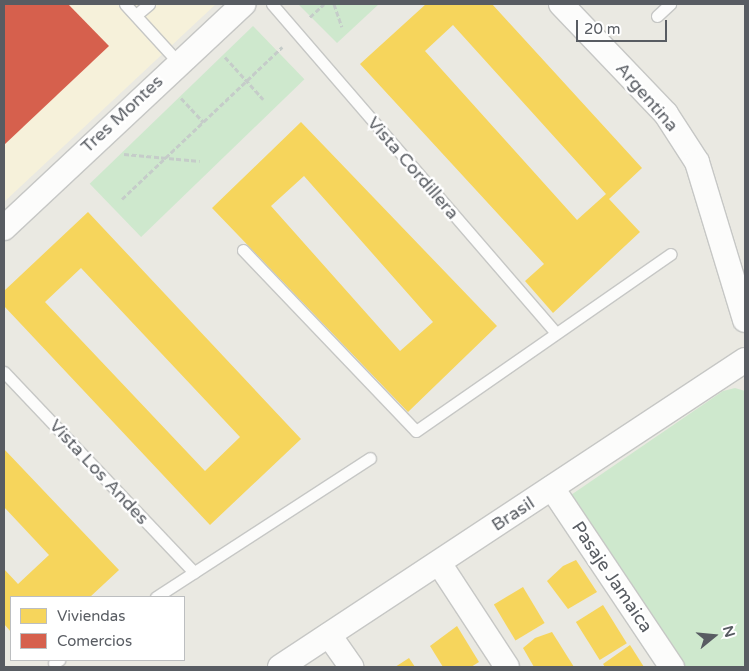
<!DOCTYPE html>
<style>
body{margin:0}
#map{position:relative;width:749px;height:671px;overflow:hidden;background:#eae9e2;font-family:"Varela Round",sans-serif}
div>[style]{position:absolute}
.commercial>*{inset:0;background:#f6f1da}
.green>*{inset:0;background:#cee8cd;transform-origin:0 0}
.homes>*{inset:0;background:#f6d55c;transform-origin:0 0}
.shops>*{inset:0;background:#d6604d}
.path>*{height:3px;margin-top:-1.5px;transform-origin:0;background:repeating-linear-gradient(90deg,#c5ccc9 0 5px,transparent 0 7.5px)}
.roads{filter:drop-shadow(1px 0 #c6c7c5) drop-shadow(-1px 0 #c6c7c5) drop-shadow(0 1px #c6c7c5) drop-shadow(0 -1px #c6c7c5)}
.service>*{height:11px;margin:-5.5px;padding:0 5.5px;transform-origin:5.5px;border-radius:5.5px;background:#fcfcfb}
.minor>*{height:24px;margin:-12px;padding:0 12px;transform-origin:12px;border-radius:12px;background:#fcfcfb}
span{translate:-50% -50%;white-space:nowrap;text-align:center;line-height:1.15;-webkit-text-stroke:5px #fff;paint-order:stroke}
.street-label{font-size:18px;color:#585c62}
.frame{position:absolute;inset:0;border:5px solid #585c62;pointer-events:none}
.legend{position:absolute;left:10px;top:596px;width:175px;height:65px;box-sizing:border-box;background:#fff;border:1px solid #bcbec0;margin:0;padding:6px 9px;list-style:none;font-size:15px;color:#585c62}
.legend li{display:flex;align-items:center;gap:10px;height:25px}
.legend b{width:25px;border:1px solid #bcbec0}
.north{position:absolute;left:689px;top:611px;width:50px;height:50px;-webkit-text-stroke:4px #fff;paint-order:stroke;rotate:73deg;font-size:14px;font-weight:700;line-height:20px;text-align:center;color:#585c62}
.north::after{content:'';display:block;margin:auto;width:18px;height:22px;background:#585c62;clip-path:polygon(50% 0,100% 100%,50% 72%,0 100%)}
.scale{position:absolute;left:576px;top:20px;width:91px;height:22px;box-sizing:border-box;border:2px solid #585c62;border-top:0;padding-left:6px;font-size:15px;line-height:18px;white-space:nowrap;color:#585c62;-webkit-text-stroke:4px #fff;paint-order:stroke}
</style>
<div id="map">
<div class="commercial">
<i style="clip-path:polygon(4px 4px,216px 4px,4px 202px)"></i>
</div>
<div class="green">
<i style="clip-path:polygon(298px 4px,379px 4px,337px 43px)"></i>
<i style="left:253px;top:26px;width:74px;height:227px;rotate:46deg"></i>
<i style="clip-path:polygon(735px 388px,745px 391px,745px 667px,681px 667px,568px 497px,723px 391px)"></i>
</div>
<div class="homes">
<i style="clip-path:polygon(evenodd,426px 4px,492px 4px,642px 168px,609px 199px,640px 232px,553px 313px,525px 281px,544px 264px,360px 64px,426px 4px,453px 25px,606px 194px,577px 220px,425px 51px,453px 25px)"></i>
<i style="clip-path:polygon(evenodd,301px 122px,497px 326px,408px 412px,212px 208px,301px 122px,304px 176px,433px 322px,400px 351px,271px 206px,304px 176px)"></i>
<i style="clip-path:polygon(evenodd,88px 212px,301px 439px,210px 525px,4px 306px,4px 291px,88px 212px,81px 268px,240px 437px,205px 471px,45px 302px,81px 268px)"></i>
<i style="clip-path:polygon(4px 449px,119px 570px,90px 597px,11px 597px,11px 632px,4px 624px,4px 569px,18px 584px,49px 555px,4px 507px)"></i>
<i style="clip-path:polygon(576px 560px,597px 592px,568px 609px,547px 581px,563px 566px)"></i>
<i style="left:523px;top:587px;width:42px;height:34px;rotate:59deg"></i>
<i style="left:603px;top:605px;width:45px;height:32px;rotate:58deg"></i>
<i style="clip-path:polygon(457px 626px,479px 662px,471px 667px,443px 667px,430px 646px)"></i>
<i style="clip-path:polygon(552px 632px,574px 667px,534px 667px,523px 648px,535px 638px)"></i>
<i style="clip-path:polygon(630px 645px,644px 667px,605px 667px,603px 664px)"></i>
<i style="clip-path:polygon(409px 658px,415px 667px,395px 667px)"></i>
</div>
<div class="shops">
<i style="clip-path:polygon(4px 4px,68px 4px,109px 46px,4px 145px)"></i>
</div>
<div class="path">
<i style="left:334px;top:4px;width:24px;rotate:71deg"></i>
<i style="left:310px;top:17px;width:19px;rotate:-43deg"></i>
<i style="left:225px;top:57px;width:57px;rotate:47.9deg"></i>
<i style="left:181px;top:98px;width:33px;rotate:47deg"></i>
<i style="left:124px;top:154px;width:76px;rotate:5.3deg"></i>
<i style="left:122px;top:199px;width:221px;rotate:-43.5deg"></i>
</div>
<div class="roads">
<div class="service">
<i style="left:125px;top:4px;width:79px;rotate:47.6deg"></i>
<i style="left:272px;top:4px;width:433px;rotate:49.2deg"></i>
<i style="left:136px;top:15px;width:17px;rotate:-40deg"></i>
<i style="left:657px;top:16px;width:18px;rotate:-43deg"></i>
<i style="left:243px;top:250px;width:250px;rotate:46.3deg"></i>
<i style="left:416px;top:431px;width:310px;rotate:-34.8deg"></i>
<i style="left:4px;top:372px;width:276px;rotate:46.5deg"></i>
<i style="left:156px;top:597px;width:255px;rotate:-33deg"></i>
<i style="left:54px;top:663px;width:6px;rotate:-31deg"></i>
</div>
<div class="minor">
<i style="left:561px;top:4px;width:152px;rotate:46.3deg"></i>
<i style="left:666px;top:114px;width:57px;rotate:57.1deg"></i>
<i style="left:697px;top:162px;width:165px;rotate:73.1deg"></i>
<i style="left:4px;top:228px;width:328px;rotate:-43.1deg"></i>
<i style="left:552px;top:488px;width:216px;rotate:56.2deg"></i>
<i style="left:439px;top:563px;width:124px;rotate:56.8deg"></i>
<i style="left:329px;top:635px;width:39px;rotate:55deg"></i>
<i style="left:280px;top:667px;width:557px;rotate:-33.43deg"></i>
</div>
</div>
<div class="street-label">
<span style="left:647px;top:97px;rotate:49deg">Argentina</span>
<span style="left:122px;top:114px;rotate:-43deg">Tres Montes</span>
<span style="left:413px;top:168px;rotate:49deg">Vista Cordillera</span>
<span style="left:99px;top:472px;rotate:47deg">Vista Los Andes</span>
<span style="left:513px;top:514px;rotate:-33deg">Brasil</span>
<span style="left:612px;top:577px;rotate:56deg">Pasaje Jamaica</span>
</div>
<div class="frame"></div>
<ul class="legend">
<li><b style="height:14px;background:#f6d55c"></b>Viviendas</li>
<li><b style="height:14px;background:#d6604d"></b>Comercios</li>
</ul>
<div class="north">N</div>
<div class="scale">20 m</div>
</div>
